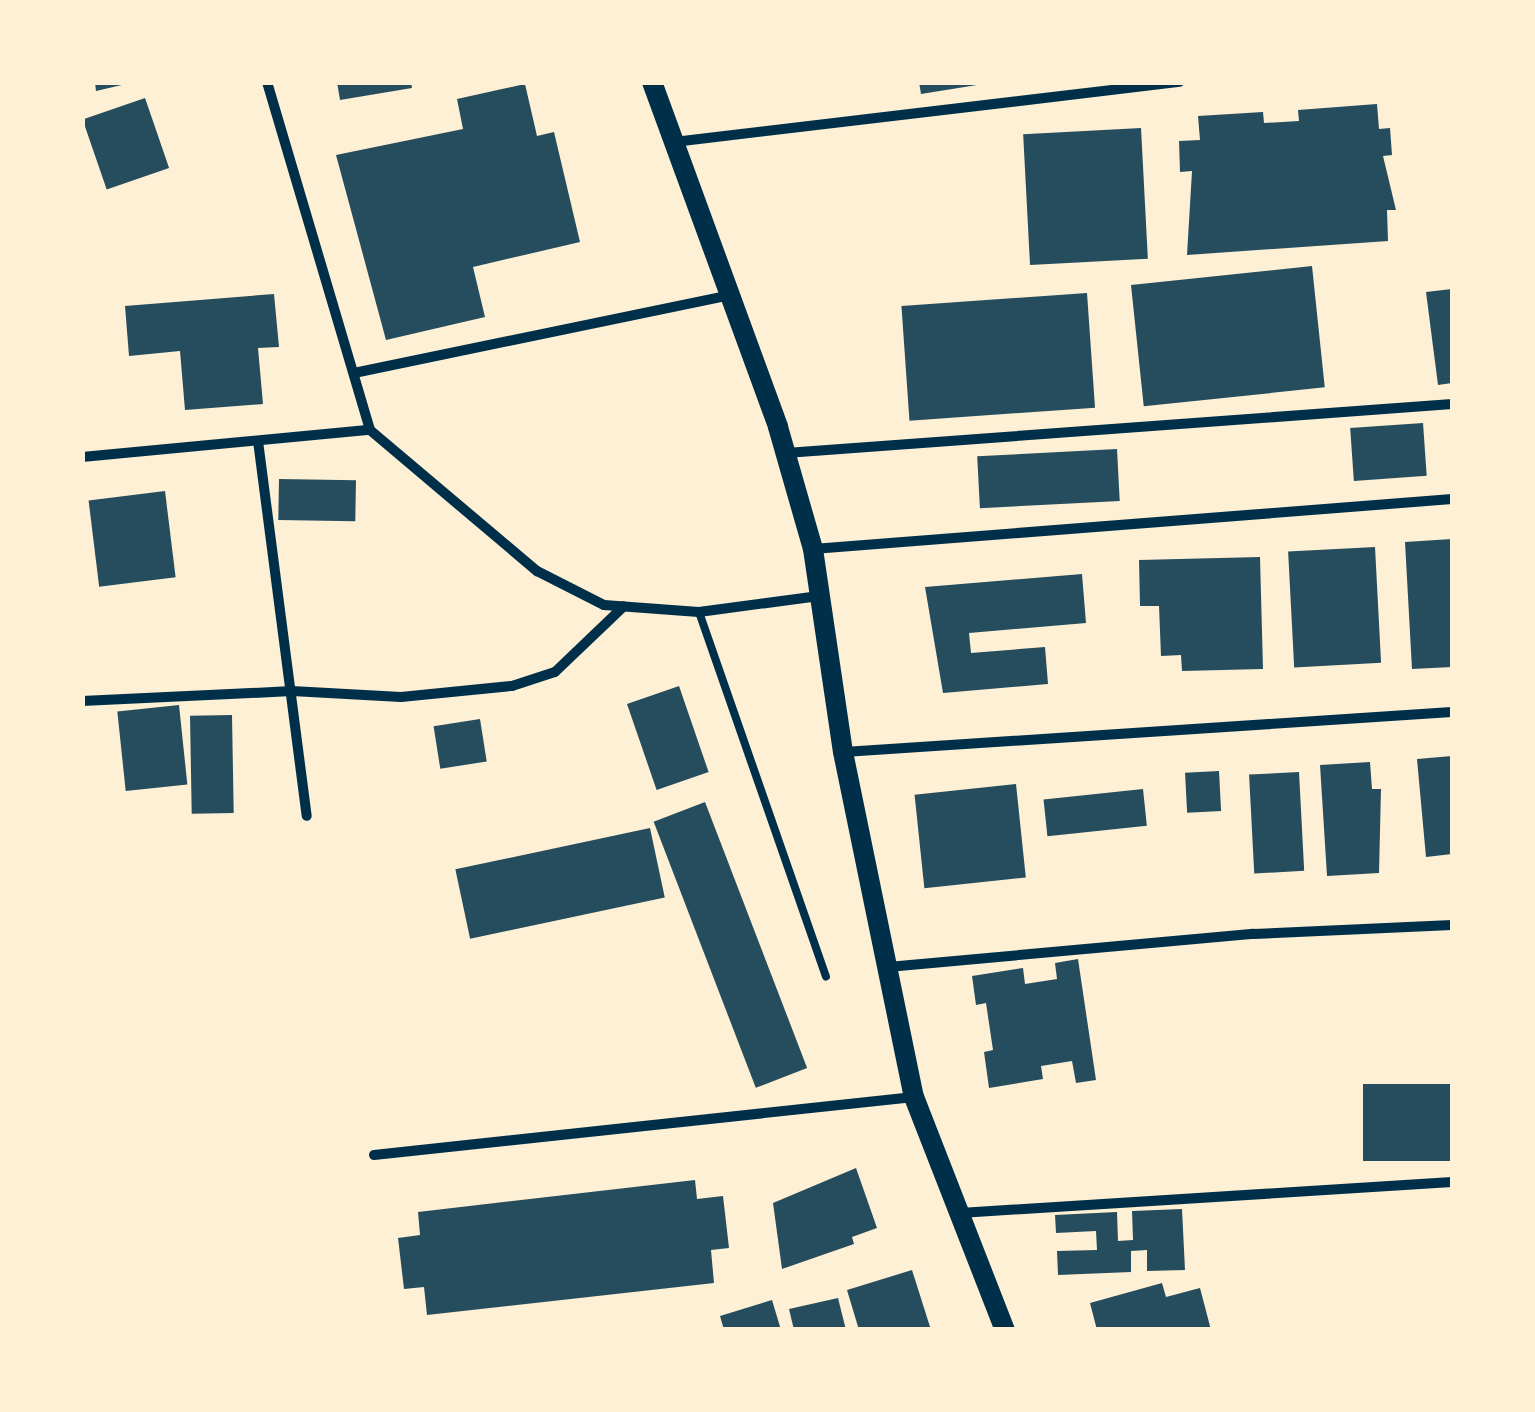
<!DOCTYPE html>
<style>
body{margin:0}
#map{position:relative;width:1535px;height:1412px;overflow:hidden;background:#fdf0d5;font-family:Literata,serif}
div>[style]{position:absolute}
.building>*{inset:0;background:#264d5e;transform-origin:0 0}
.service>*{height:8px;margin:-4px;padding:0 4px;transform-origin:4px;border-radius:4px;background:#003049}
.minor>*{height:10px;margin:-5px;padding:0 5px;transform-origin:5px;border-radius:5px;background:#003049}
.secondary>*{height:20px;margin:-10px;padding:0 10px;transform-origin:10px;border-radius:10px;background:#003049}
span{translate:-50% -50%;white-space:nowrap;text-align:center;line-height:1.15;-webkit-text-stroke:10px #fdf0d5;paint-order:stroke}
.frame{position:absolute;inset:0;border:85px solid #fdf0d5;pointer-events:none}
</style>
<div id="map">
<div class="building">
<i style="clip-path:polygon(95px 82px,126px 82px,126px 84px,96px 91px)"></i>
<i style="clip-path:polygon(337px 82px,411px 82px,412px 88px,340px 100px)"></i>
<i style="clip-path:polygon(919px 82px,976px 82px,977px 85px,921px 94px)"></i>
<i style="clip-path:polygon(525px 84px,537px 136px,554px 132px,580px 242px,473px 267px,485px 317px,386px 340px,336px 155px,463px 129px,457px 99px)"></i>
<i style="left:145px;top:98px;width:74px;height:66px;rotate:71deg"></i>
<i style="clip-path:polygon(1377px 104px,1379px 129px,1390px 128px,1392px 155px,1383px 156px,1396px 210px,1387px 210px,1388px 241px,1187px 255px,1192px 171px,1180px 172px,1179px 141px,1200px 140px,1198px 116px,1263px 112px,1264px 123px,1299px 121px,1298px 110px)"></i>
<i style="left:1141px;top:128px;width:131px;height:118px;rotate:87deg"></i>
<i style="left:1312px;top:266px;width:122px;height:182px;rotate:84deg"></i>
<i style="clip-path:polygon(1452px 289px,1452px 383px,1438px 385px,1426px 292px)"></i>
<i style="left:1087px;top:293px;width:115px;height:186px;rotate:86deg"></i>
<i style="clip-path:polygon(274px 294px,279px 347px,258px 348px,263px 404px,185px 410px,180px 351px,129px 356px,125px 306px)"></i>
<i style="left:1423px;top:423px;width:53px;height:73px;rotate:86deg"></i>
<i style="left:1117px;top:449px;width:52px;height:140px;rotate:87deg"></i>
<i style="left:279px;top:479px;width:77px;height:41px;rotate:1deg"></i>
<i style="left:165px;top:491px;width:87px;height:77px;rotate:83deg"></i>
<i style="clip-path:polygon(1452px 539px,1452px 667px,1412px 669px,1405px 542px)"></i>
<i style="left:1375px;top:547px;width:116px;height:87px;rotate:87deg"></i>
<i style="clip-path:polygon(1260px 557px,1263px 669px,1182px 671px,1181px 655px,1161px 656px,1159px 606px,1140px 606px,1139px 560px)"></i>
<i style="clip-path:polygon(1082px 574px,1086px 623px,969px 633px,971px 653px,1045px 647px,1048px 684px,943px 693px,925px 587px)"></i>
<i style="left:679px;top:686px;width:91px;height:55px;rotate:71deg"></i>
<i style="left:179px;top:705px;width:80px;height:62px;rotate:84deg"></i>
<i style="left:232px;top:715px;width:98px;height:42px;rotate:89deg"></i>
<i style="left:480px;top:719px;width:43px;height:47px;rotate:81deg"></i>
<i style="clip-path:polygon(1452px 756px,1452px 854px,1426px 857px,1417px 759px)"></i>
<i style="clip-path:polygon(1370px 762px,1372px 789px,1381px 789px,1379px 873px,1327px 876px,1320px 765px)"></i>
<i style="left:1219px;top:771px;width:40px;height:34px;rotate:87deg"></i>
<i style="left:1299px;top:772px;width:99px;height:50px;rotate:87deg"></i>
<i style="left:1016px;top:784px;width:94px;height:102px;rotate:84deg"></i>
<i style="left:1143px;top:789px;width:37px;height:100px;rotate:84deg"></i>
<i style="left:705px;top:802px;width:285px;height:55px;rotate:69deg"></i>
<i style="left:650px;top:828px;width:71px;height:199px;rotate:78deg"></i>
<i style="clip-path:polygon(1078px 959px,1096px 1080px,1076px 1083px,1072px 1061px,1041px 1066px,1043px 1079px,989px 1088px,984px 1052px,993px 1050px,986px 1003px,976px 1005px,972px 976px,1023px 968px,1025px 984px,1057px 979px,1055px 963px)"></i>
<i style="left:1452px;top:1084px;width:77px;height:89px;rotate:90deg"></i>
<i style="clip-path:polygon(856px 1168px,877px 1228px,852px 1237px,854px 1244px,782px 1269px,773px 1203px)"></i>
<i style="clip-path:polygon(695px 1180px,697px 1199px,723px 1196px,729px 1248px,711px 1250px,714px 1283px,427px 1315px,424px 1287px,404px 1289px,398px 1238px,420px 1235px,418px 1212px)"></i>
<i style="clip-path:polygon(1182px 1209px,1185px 1270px,1147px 1271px,1147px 1250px,1131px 1251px,1131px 1272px,1058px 1275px,1057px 1251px,1097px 1250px,1096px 1231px,1056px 1233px,1055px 1215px,1117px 1212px,1118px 1241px,1133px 1240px,1132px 1211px)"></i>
<i style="clip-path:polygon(912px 1270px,931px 1330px,859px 1330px,847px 1290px)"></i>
<i style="clip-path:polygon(1162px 1283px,1166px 1297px,1200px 1288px,1211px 1330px,1097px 1330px,1090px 1303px)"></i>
<i style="clip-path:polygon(838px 1298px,846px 1330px,794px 1330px,789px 1309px)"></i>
<i style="clip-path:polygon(772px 1300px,781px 1330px,724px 1330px,720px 1316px)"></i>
</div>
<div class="service">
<i style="left:699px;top:612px;width:386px;rotate:70.8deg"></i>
</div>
<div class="minor">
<i style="left:267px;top:82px;width:363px;rotate:73.5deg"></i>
<i style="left:674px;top:142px;width:509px;rotate:-6.78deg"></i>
<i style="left:354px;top:373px;width:383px;rotate:-11.7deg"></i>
<i style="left:258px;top:441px;width:378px;rotate:82.6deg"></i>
<i style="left:786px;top:453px;width:668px;rotate:-4.21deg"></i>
<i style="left:82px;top:457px;width:289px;rotate:-5.4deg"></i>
<i style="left:370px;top:430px;width:219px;rotate:40.2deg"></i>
<i style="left:537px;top:571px;width:75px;rotate:26.9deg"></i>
<i style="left:604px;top:605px;width:95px;rotate:4.2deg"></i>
<i style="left:699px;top:612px;width:121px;rotate:-7.6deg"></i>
<i style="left:813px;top:549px;width:641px;rotate:-4.47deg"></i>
<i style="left:82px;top:701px;width:210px;rotate:-2.7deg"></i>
<i style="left:292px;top:691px;width:109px;rotate:3.2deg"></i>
<i style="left:401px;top:697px;width:112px;rotate:-5.7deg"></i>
<i style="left:512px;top:686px;width:45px;rotate:-18deg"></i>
<i style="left:555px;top:672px;width:95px;rotate:-43.7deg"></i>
<i style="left:844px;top:752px;width:609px;rotate:-3.76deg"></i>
<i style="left:888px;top:967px;width:367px;rotate:-5.2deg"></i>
<i style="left:1254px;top:934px;width:198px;rotate:-2.6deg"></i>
<i style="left:374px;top:1155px;width:543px;rotate:-6.13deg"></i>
<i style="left:960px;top:1213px;width:493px;rotate:-3.6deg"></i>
</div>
<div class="secondary">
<i style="left:652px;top:82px;width:367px;rotate:69.9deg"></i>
<i style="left:778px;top:427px;width:127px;rotate:74deg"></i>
<i style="left:813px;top:549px;width:205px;rotate:81.6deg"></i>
<i style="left:843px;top:752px;width:352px;rotate:78.4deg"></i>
<i style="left:914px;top:1097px;width:250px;rotate:68.7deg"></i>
</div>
<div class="frame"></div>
</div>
